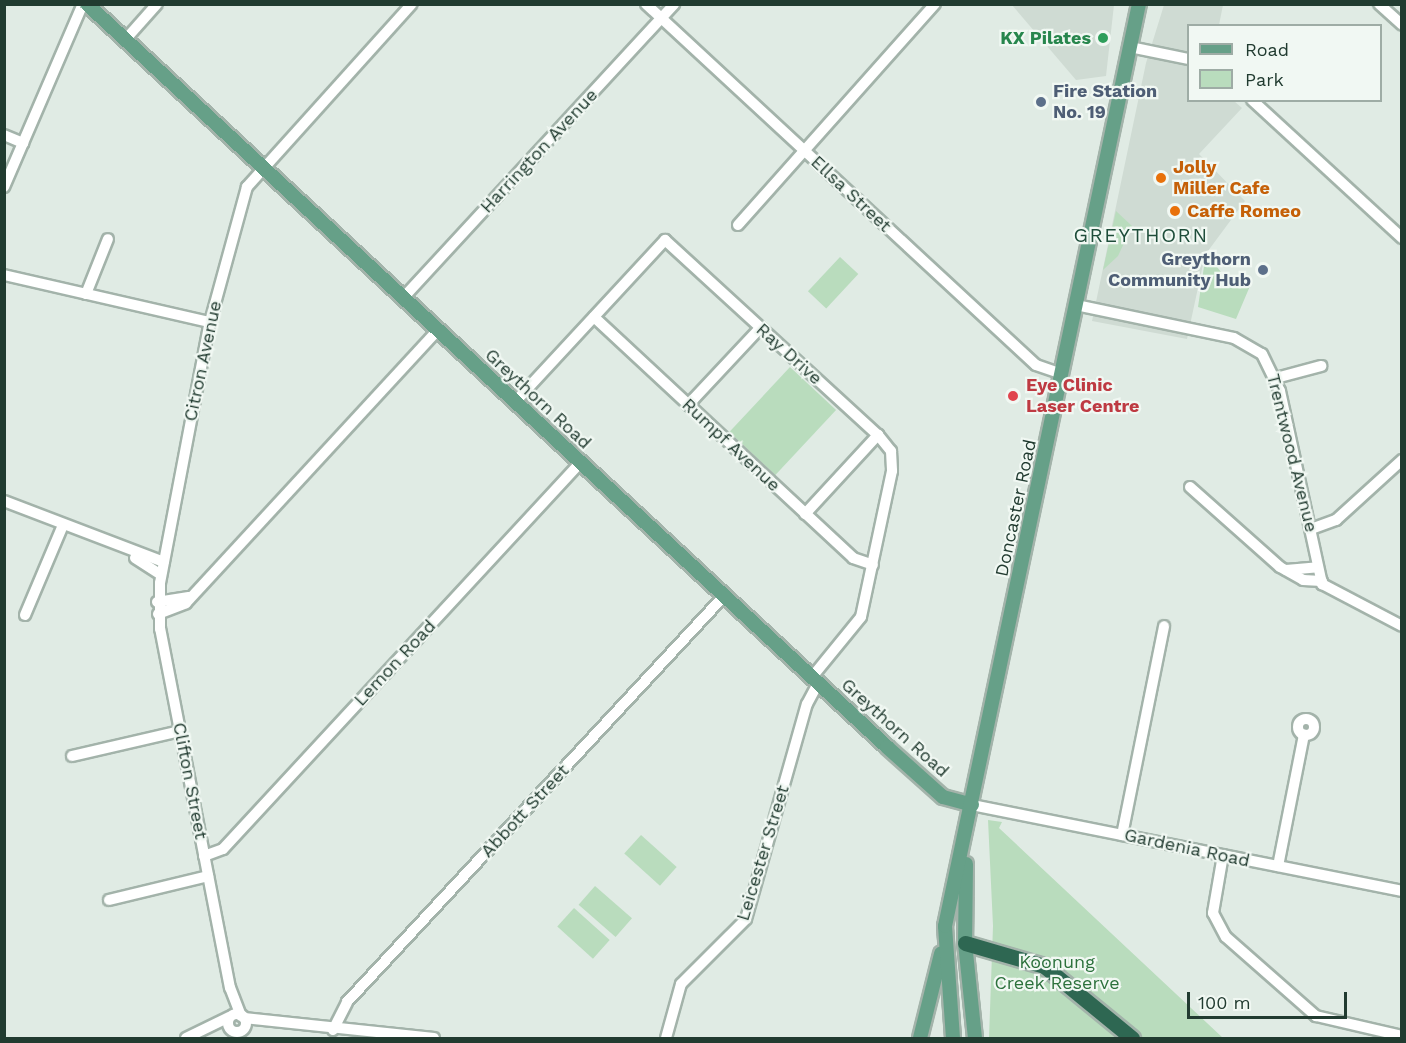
<!DOCTYPE html>
<style>
body{margin:0}
#map{position:relative;width:1406px;height:1043px;overflow:hidden;background:#e0ebe4;font-family:"Work Sans",sans-serif}
div>[style]{position:absolute}
.built>*{inset:0;background:#cfdbd3}
.green>*{inset:0;background:#b9dcbd;transform-origin:0 0}
.roads{filter:drop-shadow(2px 0 #a3b3aa) drop-shadow(-2px 0 #a3b3aa) drop-shadow(0 2px #a3b3aa) drop-shadow(0 -2px #a3b3aa)}
.minor>*{height:10px;margin:-5px;padding:0 5px;transform-origin:5px;border-radius:5px;background:#fff}
.minor>.ring{margin:-5px;padding:0;box-sizing:content-box;background:none;border:10px solid #fff;border-radius:50%}
.major>*{height:14px;margin:-7px;padding:0 7px;transform-origin:7px;border-radius:7px;background:#66a088}
.highway>*{height:15px;margin:-7.5px;padding:0 7.5px;transform-origin:7.5px;border-radius:7.5px;background:#2e6752}
.dots>*{width:16px;height:16px;translate:-50% -50%;box-sizing:border-box;border:3px solid #f1f8f3;border-radius:50%}
span{translate:-50% -50%;white-space:nowrap;text-align:center;line-height:1.15;-webkit-text-stroke:4.5px #f1f8f3;paint-order:stroke}
.leisure-label{font-size:18px;color:#27864d;font-weight:700}
.right{translate:-100% -50%;text-align:right}
.service-label{font-size:18px;color:#4e5e75;font-weight:700}
.left{translate:0 -50%;text-align:left}
.street-label{font-size:18px;color:#213b30}
.food-label{font-size:18px;color:#c56008;font-weight:700}
.health-label{font-size:18px;color:#be3a42;font-weight:700}
.park-label{font-size:18px;color:#2c713c}
.neighbourhood-label{font-size:20px;color:#1e4d3a;letter-spacing:1.5px}
.frame{position:absolute;inset:0;border:6px solid #213b30;pointer-events:none}
.legend{position:absolute;left:1187px;top:24px;width:195px;height:78px;box-sizing:border-box;background:#f1f8f3;border:2px solid #9eaca5;margin:0;padding:8px 10px;list-style:none;font-size:18px;color:#213b30}
.legend li{display:flex;align-items:center;gap:12px;height:30px}
.legend b{width:30px;border:2px solid #9eaca5}
.scale{position:absolute;left:1187px;top:992px;width:160px;height:27px;box-sizing:border-box;border:3px solid #213b30;border-top:0;padding-left:8px;font-size:18px;line-height:21px;white-space:nowrap;color:#213b30;-webkit-text-stroke:4px #f1f8f3;paint-order:stroke}
</style>
<div id="map">
<div class="built">
<i style="clip-path:polygon(1012px 5px,1114px 5px,1106px 76px,1076px 80px)"></i>
<i style="clip-path:polygon(1164px 5px,1223px 5px,1219px 25px,1188px 26px,1188px 100px,1234px 101px,1242px 108px,1199px 154px,1245px 201px,1205px 255px,1187px 339px,1092px 321px,1146px 63px)"></i>
</div>
<div class="green">
<i style="clip-path:polygon(1116px 211px,1132px 226px,1118px 256px,1103px 270px)"></i>
<i style="clip-path:polygon(1206px 253px,1221px 272px,1250px 286px,1236px 319px,1198px 307px)"></i>
<i style="left:840px;top:257px;width:25px;height:47px;rotate:43deg"></i>
<i style="left:790px;top:367px;width:63px;height:89px;rotate:43deg"></i>
<i style="clip-path:polygon(988px 820px,1002px 822px,999px 828px,1223px 1038px,989px 1038px,993px 926px)"></i>
<i style="left:641px;top:835px;width:48px;height:25px;rotate:42deg"></i>
<i style="left:595px;top:886px;width:49px;height:25px;rotate:41deg"></i>
<i style="left:574px;top:908px;width:48px;height:25px;rotate:42deg"></i>
</div>
<div class="roads">
<div class="minor">
<i style="left:646px;top:4px;width:531px;rotate:42.79deg"></i>
<i style="left:1036px;top:365px;width:28px;rotate:19deg"></i>
<i style="left:1379px;top:4px;width:31px;rotate:42deg"></i>
<i style="left:125px;top:40px;width:48px;rotate:-48.4deg"></i>
<i style="left:1130px;top:47px;width:59px;rotate:11.7deg"></i>
<i style="left:1252px;top:100px;width:204px;rotate:42.6deg"></i>
<i style="left:4px;top:135px;width:21px;rotate:23deg"></i>
<i style="left:4px;top:187px;width:199px;rotate:-66.7deg"></i>
<i style="left:738px;top:225px;width:296px;rotate:-48.3deg"></i>
<i style="left:4px;top:275px;width:211px;rotate:12.9deg"></i>
<i style="left:86px;top:294px;width:59px;rotate:-68.2deg"></i>
<i style="left:403px;top:298px;width:400px;rotate:-47.3deg"></i>
<i style="left:1076px;top:305px;width:161px;rotate:11.8deg"></i>
<i style="left:1234px;top:338px;width:32px;rotate:30deg"></i>
<i style="left:1262px;top:354px;width:41px;rotate:64.1deg"></i>
<i style="left:1280px;top:391px;width:198px;rotate:77.7deg"></i>
<i style="left:1322px;top:584px;width:90px;rotate:27.7deg"></i>
<i style="left:594px;top:317px;width:354px;rotate:42.9deg"></i>
<i style="left:853px;top:558px;width:21px;rotate:19deg"></i>
<i style="left:1276px;top:378px;width:47px;rotate:-14.9deg"></i>
<i style="left:515px;top:402px;width:221px;rotate:-47.2deg"></i>
<i style="left:665px;top:240px;width:289px;rotate:42.5deg"></i>
<i style="left:878px;top:435px;width:21px;rotate:51deg"></i>
<i style="left:891px;top:451px;width:20px;rotate:87deg"></i>
<i style="left:892px;top:471px;width:149px;rotate:102deg"></i>
<i style="left:861px;top:617px;width:77px;rotate:129.2deg"></i>
<i style="left:688px;top:405px;width:105px;rotate:-46.9deg"></i>
<i style="left:1190px;top:487px;width:120px;rotate:41.6deg"></i>
<i style="left:1280px;top:567px;width:26px;rotate:29deg"></i>
<i style="left:1303px;top:580px;width:19px;rotate:3deg"></i>
<i style="left:4px;top:501px;width:171px;rotate:20.9deg"></i>
<i style="left:805px;top:514px;width:108px;rotate:-47.3deg"></i>
<i style="left:1311px;top:529px;width:27px;rotate:-20deg"></i>
<i style="left:1336px;top:520px;width:89px;rotate:-42.3deg"></i>
<i style="left:135px;top:558px;width:31px;rotate:33deg"></i>
<i style="left:1286px;top:570px;width:32px;rotate:-5deg"></i>
<i style="left:157px;top:602px;width:32px;rotate:-9deg"></i>
<i style="left:158px;top:614px;width:30px;rotate:-21deg"></i>
<i style="left:186px;top:603px;width:372px;rotate:-47.3deg"></i>
<i style="left:25px;top:615px;width:98px;rotate:-67.1deg"></i>
<i class="ring" style="left:1298px;top:719px;width:6px;height:6px"></i>
<i style="left:72px;top:756px;width:111px;rotate:-13deg"></i>
<i style="left:972px;top:805px;width:439px;rotate:11.3deg"></i>
<i style="left:1122px;top:835px;width:213px;rotate:-78.6deg"></i>
<i style="left:1223px;top:855px;width:59px;rotate:99.8deg"></i>
<i style="left:1213px;top:913px;width:27px;rotate:62deg"></i>
<i style="left:1226px;top:937px;width:120px;rotate:41.3deg"></i>
<i style="left:1316px;top:1016px;width:88px;rotate:13.1deg"></i>
<i style="left:204px;top:856px;width:20px;rotate:-20deg"></i>
<i style="left:223px;top:849px;width:526px;rotate:-47.24deg"></i>
<i style="left:1278px;top:866px;width:134px;rotate:-78.8deg"></i>
<i style="left:109px;top:900px;width:102px;rotate:-13.6deg"></i>
<i class="ring" style="left:228px;top:1014px;width:8px;height:8px"></i>
<i style="left:241px;top:1016px;width:30px;rotate:-111deg"></i>
<i style="left:230px;top:988px;width:366px;rotate:-101deg"></i>
<i style="left:160px;top:629px;width:46px;rotate:-90deg"></i>
<i style="left:160px;top:583px;width:266px;rotate:-79.2deg"></i>
<i style="left:210px;top:322px;width:140px;rotate:-74.7deg"></i>
<i style="left:247px;top:187px;width:246px;rotate:-48deg"></i>
<i style="left:244px;top:1018px;width:191px;rotate:6deg"></i>
<i style="left:333px;top:1030px;width:31px;rotate:-63deg"></i>
<i style="left:347px;top:1002px;width:554px;rotate:-47.12deg"></i>
<i style="left:186px;top:1038px;width:48px;rotate:-26deg"></i>
<i style="left:666px;top:1038px;width:56px;rotate:-74.5deg"></i>
<i style="left:681px;top:984px;width:92px;rotate:-45deg"></i>
<i style="left:746px;top:919px;width:223px;rotate:-74.2deg"></i>
<i style="left:807px;top:704px;width:24px;rotate:-62deg"></i>
</div>
<div class="major">
<i style="left:87px;top:4px;width:1092px;rotate:42.88deg"></i>
<i style="left:887px;top:747px;width:75px;rotate:41.8deg"></i>
<i style="left:943px;top:797px;width:30px;rotate:15deg"></i>
<i style="left:966px;top:864px;width:79px;rotate:90.7deg"></i>
<i style="left:965px;top:943px;width:96px;rotate:84deg"></i>
<i style="left:920px;top:1038px;width:87px;rotate:-76deg"></i>
<i style="left:953px;top:1038px;width:112px;rotate:-94.1deg"></i>
<i style="left:945px;top:926px;width:942px;rotate:-78.12deg"></i>
</div>
<div class="highway">
<i style="left:965px;top:943px;width:82px;rotate:16.2deg"></i>
<i style="left:1044px;top:966px;width:114px;rotate:39.3deg"></i>
</div>
</div>
<div class="dots">
<i style="left:1103px;top:38px;background:#2e9e5b"></i>
<i style="left:1041px;top:102px;background:#5c6f8a"></i>
<i style="left:1161px;top:178px;background:#e8710a"></i>
<i style="left:1175px;top:211px;background:#e8710a"></i>
<i style="left:1263px;top:270px;background:#5c6f8a"></i>
<i style="left:1013px;top:396px;background:#e0444e"></i>
</div>
<div class="leisure-label">
<span class="right" style="left:1091px;top:38px">KX Pilates</span>
</div>
<div class="service-label">
<span class="left" style="left:1053px;top:102px">Fire Station<br>No. 19</span>
<span class="right" style="left:1251px;top:270px">Greythorn<br>Community Hub</span>
</div>
<div class="street-label">
<span style="left:539px;top:151px;rotate:-47deg">Harrington Avenue</span>
<span style="left:851px;top:194px;rotate:43deg">Ellsa Street</span>
<span style="left:789px;top:354px;rotate:42deg">Ray Drive</span>
<span style="left:203px;top:361px;rotate:-78deg">Citron Avenue</span>
<span style="left:538px;top:399px;rotate:43deg">Greythorn Road</span>
<span style="left:731px;top:445px;rotate:43deg">Rumpf Avenue</span>
<span style="left:1292px;top:453px;rotate:76deg">Trentwood Avenue</span>
<span style="left:1016px;top:508px;rotate:-78deg">Doncaster Road</span>
<span style="left:395px;top:663px;rotate:-47deg">Lemon Road</span>
<span style="left:895px;top:728px;rotate:42deg">Greythorn Road</span>
<span style="left:190px;top:781px;rotate:79deg">Clifton Street</span>
<span style="left:525px;top:811px;rotate:-47deg">Abbott Street</span>
<span style="left:1187px;top:848px;rotate:12deg">Gardenia Road</span>
<span style="left:763px;top:853px;rotate:-73deg">Leicester Street</span>
</div>
<div class="food-label">
<span class="left" style="left:1173px;top:178px">Jolly<br>Miller Cafe</span>
<span class="left" style="left:1187px;top:211px">Caffe Romeo</span>
</div>
<div class="health-label">
<span class="left" style="left:1026px;top:396px">Eye Clinic<br>Laser Centre</span>
</div>
<div class="park-label">
<span style="left:1057px;top:973px">Koonung<br>Creek Reserve</span>
</div>
<div class="neighbourhood-label">
<span style="left:1141px;top:235px">GREYTHORN</span>
</div>
<div class="frame"></div>
<ul class="legend">
<li><b style="height:8px;background:#66a088"></b>Road</li>
<li><b style="height:16px;background:#b9dcbd"></b>Park</li>
</ul>
<div class="scale">100 m</div>
</div>
